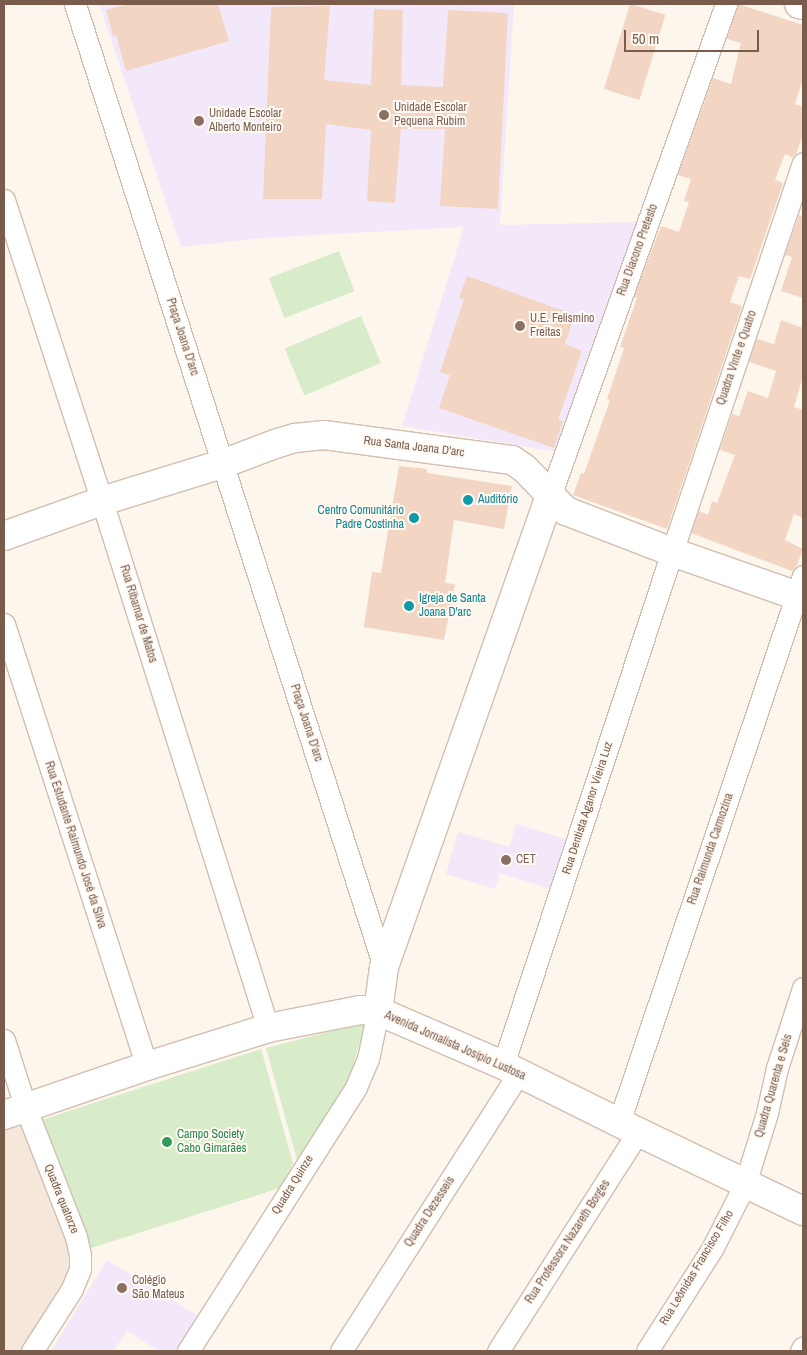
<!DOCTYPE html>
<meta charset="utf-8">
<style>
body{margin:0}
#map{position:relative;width:807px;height:1355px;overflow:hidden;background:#fdf6ec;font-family:"Archivo Narrow",sans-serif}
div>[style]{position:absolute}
.residential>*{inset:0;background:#f5e8da}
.education>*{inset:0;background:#f3e8fa}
.green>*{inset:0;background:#d8ecc9;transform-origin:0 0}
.building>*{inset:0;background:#f3d5c3;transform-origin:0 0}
.roads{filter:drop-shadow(1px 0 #d1beb0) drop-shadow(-1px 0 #d1beb0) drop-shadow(0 1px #d1beb0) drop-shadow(0 -1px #d1beb0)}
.minor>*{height:21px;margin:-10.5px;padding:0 10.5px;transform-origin:10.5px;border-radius:10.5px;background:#fff}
.tertiary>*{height:28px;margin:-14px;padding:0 14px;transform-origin:14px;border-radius:14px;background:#fff}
.secondary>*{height:28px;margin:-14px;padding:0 14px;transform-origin:14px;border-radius:14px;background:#fff}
.dots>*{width:14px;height:14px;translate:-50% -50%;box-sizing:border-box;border:2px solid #fffaf3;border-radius:50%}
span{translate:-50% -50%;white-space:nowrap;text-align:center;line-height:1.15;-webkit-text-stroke:4px #fffaf3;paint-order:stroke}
.education-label{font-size:12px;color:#785e54}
.left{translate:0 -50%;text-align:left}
.street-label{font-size:12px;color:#7a5c4d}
.culture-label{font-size:12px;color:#0d838f}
.right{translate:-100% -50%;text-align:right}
.leisure-label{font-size:12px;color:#27864d}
.frame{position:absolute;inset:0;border:5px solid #7a5c4d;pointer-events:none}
.scale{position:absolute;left:624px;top:30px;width:135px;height:22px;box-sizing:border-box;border:2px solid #7a5c4d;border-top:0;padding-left:6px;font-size:15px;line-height:18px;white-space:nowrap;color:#7a5c4d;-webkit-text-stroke:4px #fffaf3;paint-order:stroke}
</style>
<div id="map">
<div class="residential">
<i style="clip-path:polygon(30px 1118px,57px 1203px,73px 1265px,25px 1351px,4px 1351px,4px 1133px,6px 1125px)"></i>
</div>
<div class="education">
<i style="clip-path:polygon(99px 4px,514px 4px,500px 225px,643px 222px,563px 453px,402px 426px,464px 227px,262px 238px,181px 247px)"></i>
<i style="clip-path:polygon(516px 824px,569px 840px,554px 890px,500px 873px,495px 889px,446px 874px,458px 832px,509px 847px)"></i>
<i style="clip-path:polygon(107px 1260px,200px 1317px,179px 1351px,159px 1351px,127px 1331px,113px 1351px,51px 1351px)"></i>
</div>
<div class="green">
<i style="left:339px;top:251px;width:43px;height:75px;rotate:69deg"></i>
<i style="left:361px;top:316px;width:51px;height:83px;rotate:67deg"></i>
<i style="clip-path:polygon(366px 1022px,347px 1086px,297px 1160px,266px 1048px)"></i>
<i style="clip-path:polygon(261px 1049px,293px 1163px,280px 1188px,88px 1249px,38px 1121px)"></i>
</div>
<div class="building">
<i style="clip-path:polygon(129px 4px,218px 4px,229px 41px,126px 71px,116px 35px,113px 36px,106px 10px)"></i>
<i style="left:630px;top:4px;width:37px;height:89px;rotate:17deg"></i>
<i style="clip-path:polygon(738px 4px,803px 25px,803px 79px,795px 104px,803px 107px,803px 134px,797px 152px,792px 157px,785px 154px,775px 180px,783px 183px,750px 279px,739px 276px,730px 302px,742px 306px,667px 529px,573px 495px,581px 473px,584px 474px,610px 400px,607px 399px,624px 348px,620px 347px,637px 298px,634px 297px,661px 226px,679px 232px,689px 202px,684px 201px,691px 179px,678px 175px,713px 78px,731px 84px,741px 43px,727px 39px)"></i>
<i style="clip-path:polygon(330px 6px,324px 80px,371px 85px,374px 9px,403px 10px,401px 85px,443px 87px,448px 10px,508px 13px,498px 209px,440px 206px,445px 129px,401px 129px,395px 203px,367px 201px,371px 130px,326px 124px,322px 199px,263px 199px,271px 7px)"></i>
<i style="clip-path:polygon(799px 215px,803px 217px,803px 298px,781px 291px,792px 257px,785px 255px)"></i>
<i style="clip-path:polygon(467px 276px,575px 315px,565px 344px,582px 351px,558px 420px,563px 421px,554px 448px,439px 408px,450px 375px,440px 372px,464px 299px,459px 298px)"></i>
<i style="clip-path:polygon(781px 320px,803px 328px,803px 376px,794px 407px,803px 410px,803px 518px,794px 514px,785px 540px,803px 549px,797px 565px,792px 571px,691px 533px,699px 511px,708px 515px,712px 501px,717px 503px,735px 455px,720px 450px,732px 414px,739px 416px,748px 391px,768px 398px,776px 371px,749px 362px,757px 339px,774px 344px)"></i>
<i style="clip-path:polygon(399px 466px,427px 469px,427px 473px,512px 486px,504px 529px,454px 520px,445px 583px,455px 584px,444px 640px,364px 627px,372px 572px,381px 573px)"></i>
</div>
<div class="roads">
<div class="minor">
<i style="left:75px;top:4px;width:1011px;rotate:72.21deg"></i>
<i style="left:4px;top:200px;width:317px;rotate:72deg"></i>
<i style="left:102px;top:501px;width:553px;rotate:72.52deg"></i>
<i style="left:550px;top:496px;width:523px;rotate:-70.32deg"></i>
<i style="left:4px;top:624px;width:465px;rotate:72.1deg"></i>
<i style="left:4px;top:1040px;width:69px;rotate:72.3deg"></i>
<i style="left:25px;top:1106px;width:141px;rotate:68.7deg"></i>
<i style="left:76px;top:1237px;width:18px;rotate:77deg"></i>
<i style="left:80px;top:1255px;width:14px;rotate:90deg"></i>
<i style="left:80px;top:1269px;width:22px;rotate:112deg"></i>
<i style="left:72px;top:1289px;width:74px;rotate:122.8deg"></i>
<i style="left:503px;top:1065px;width:540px;rotate:-71.77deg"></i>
<i style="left:672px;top:552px;width:410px;rotate:-71.4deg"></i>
<i style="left:619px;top:1122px;width:576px;rotate:-71.38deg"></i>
<i style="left:188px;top:1351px;width:313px;rotate:-57.5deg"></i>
<i style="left:356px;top:1087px;width:30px;rotate:-67deg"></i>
<i style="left:368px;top:1059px;width:49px;rotate:-78.2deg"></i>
<i style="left:341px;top:1351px;width:329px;rotate:-57.4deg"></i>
<i style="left:498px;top:1351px;width:260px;rotate:-57.4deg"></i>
<i style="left:647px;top:1351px;width:121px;rotate:-57.5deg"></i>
<i style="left:712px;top:1249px;width:73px;rotate:-63.1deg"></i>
<i style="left:745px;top:1184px;width:74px;rotate:-72.8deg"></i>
<i style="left:767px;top:1113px;width:46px;rotate:-77.5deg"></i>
<i style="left:777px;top:1068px;width:84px;rotate:-72deg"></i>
<i style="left:801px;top:1351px;width:4px;rotate:-63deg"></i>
</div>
<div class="tertiary">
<i style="left:4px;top:536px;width:104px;rotate:-19.7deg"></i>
<i style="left:102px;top:501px;width:126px;rotate:-17.1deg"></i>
<i style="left:222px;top:464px;width:57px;rotate:-20.7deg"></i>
<i style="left:275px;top:444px;width:21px;rotate:-17deg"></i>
<i style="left:295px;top:438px;width:29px;rotate:-6deg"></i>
<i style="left:324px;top:435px;width:190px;rotate:7.6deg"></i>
<i style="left:512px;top:460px;width:14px;rotate:34deg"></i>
<i style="left:524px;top:468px;width:60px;rotate:45.7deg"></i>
<i style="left:566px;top:511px;width:114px;rotate:21.1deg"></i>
<i style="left:672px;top:552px;width:139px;rotate:19.3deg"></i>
<i style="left:378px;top:1011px;width:44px;rotate:-82.2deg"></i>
<i style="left:384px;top:967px;width:499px;rotate:-70.6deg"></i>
<i style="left:4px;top:1115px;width:151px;rotate:-18.9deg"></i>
<i style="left:147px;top:1066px;width:127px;rotate:-17.4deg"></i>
<i style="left:268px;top:1028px;width:94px;rotate:-11.1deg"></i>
<i style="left:360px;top:1010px;width:18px;rotate:3deg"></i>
<i style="left:378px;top:1011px;width:136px;rotate:23.4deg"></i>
<i style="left:503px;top:1065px;width:151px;rotate:26.4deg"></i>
<i style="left:638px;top:1132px;width:183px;rotate:25.6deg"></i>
</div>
<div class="secondary">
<i style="left:799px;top:4px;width:4px;rotate:14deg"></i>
</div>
</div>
<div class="dots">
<i style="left:384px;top:115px;background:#8d6e63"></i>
<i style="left:199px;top:121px;background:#8d6e63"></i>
<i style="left:520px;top:326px;background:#8d6e63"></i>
<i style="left:468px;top:500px;background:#0f9aa8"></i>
<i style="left:414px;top:518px;background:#0f9aa8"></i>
<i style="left:409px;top:606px;background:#0f9aa8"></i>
<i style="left:506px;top:860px;background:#8d6e63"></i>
<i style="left:167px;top:1142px;background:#2e9e5b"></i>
<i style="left:122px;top:1288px;background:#8d6e63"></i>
</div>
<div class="education-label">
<span class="left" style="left:394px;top:115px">Unidade Escolar<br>Pequena Rubim</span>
<span class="left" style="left:209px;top:121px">Unidade Escolar<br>Alberto Monteiro</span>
<span class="left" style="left:530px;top:326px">U.E. Felismino<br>Freitas</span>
<span class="left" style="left:516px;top:860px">CET</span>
<span class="left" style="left:132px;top:1288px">Colégio<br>São Mateus</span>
</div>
<div class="street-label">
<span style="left:638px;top:250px;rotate:-70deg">Rua Diacono Pretesto</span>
<span style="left:182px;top:337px;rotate:72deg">Praça Joana D'arc</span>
<span style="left:737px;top:358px;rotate:-71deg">Quadra Vinte e Quatro</span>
<span style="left:414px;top:447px;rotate:7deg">Rua Santa Joana D'arc</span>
<span style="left:138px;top:614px;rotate:73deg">Rua Ribamar de Matos</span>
<span style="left:306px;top:723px;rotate:72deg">Praça Joana D'arc</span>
<span style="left:588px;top:808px;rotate:-72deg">Rua Dentista Aganor Vieira Luz</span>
<span style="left:75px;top:845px;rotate:72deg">Rua Estudante Raimundo José da Silva</span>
<span style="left:711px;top:849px;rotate:-71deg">Rua Raimunda Carmozina</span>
<span style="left:455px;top:1046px;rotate:24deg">Avenida Jornalista Josípio Lustosa</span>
<span style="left:774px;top:1086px;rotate:-74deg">Quadra Quarenta e Seis</span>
<span style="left:293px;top:1185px;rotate:-58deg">Quadra Quinze</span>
<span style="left:61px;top:1199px;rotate:68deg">Quadra quatorze</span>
<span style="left:430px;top:1212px;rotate:-57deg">Quadra Dezesseis</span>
<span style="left:568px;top:1242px;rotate:-57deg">Rua Professora Nazareth Borges</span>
<span style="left:697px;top:1268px;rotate:-59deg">Rua Leônidas Francisco Filho</span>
</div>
<div class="culture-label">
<span class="left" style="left:478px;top:500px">Auditório</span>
<span class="right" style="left:404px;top:518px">Centro Comunitário<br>Padre Costinha</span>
<span class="left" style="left:419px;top:606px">Igreja de Santa<br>Joana D'arc</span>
</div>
<div class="leisure-label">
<span class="left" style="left:177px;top:1142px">Campo Society<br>Cabo Gimarães</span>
</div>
<div class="frame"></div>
<div class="scale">50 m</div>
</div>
